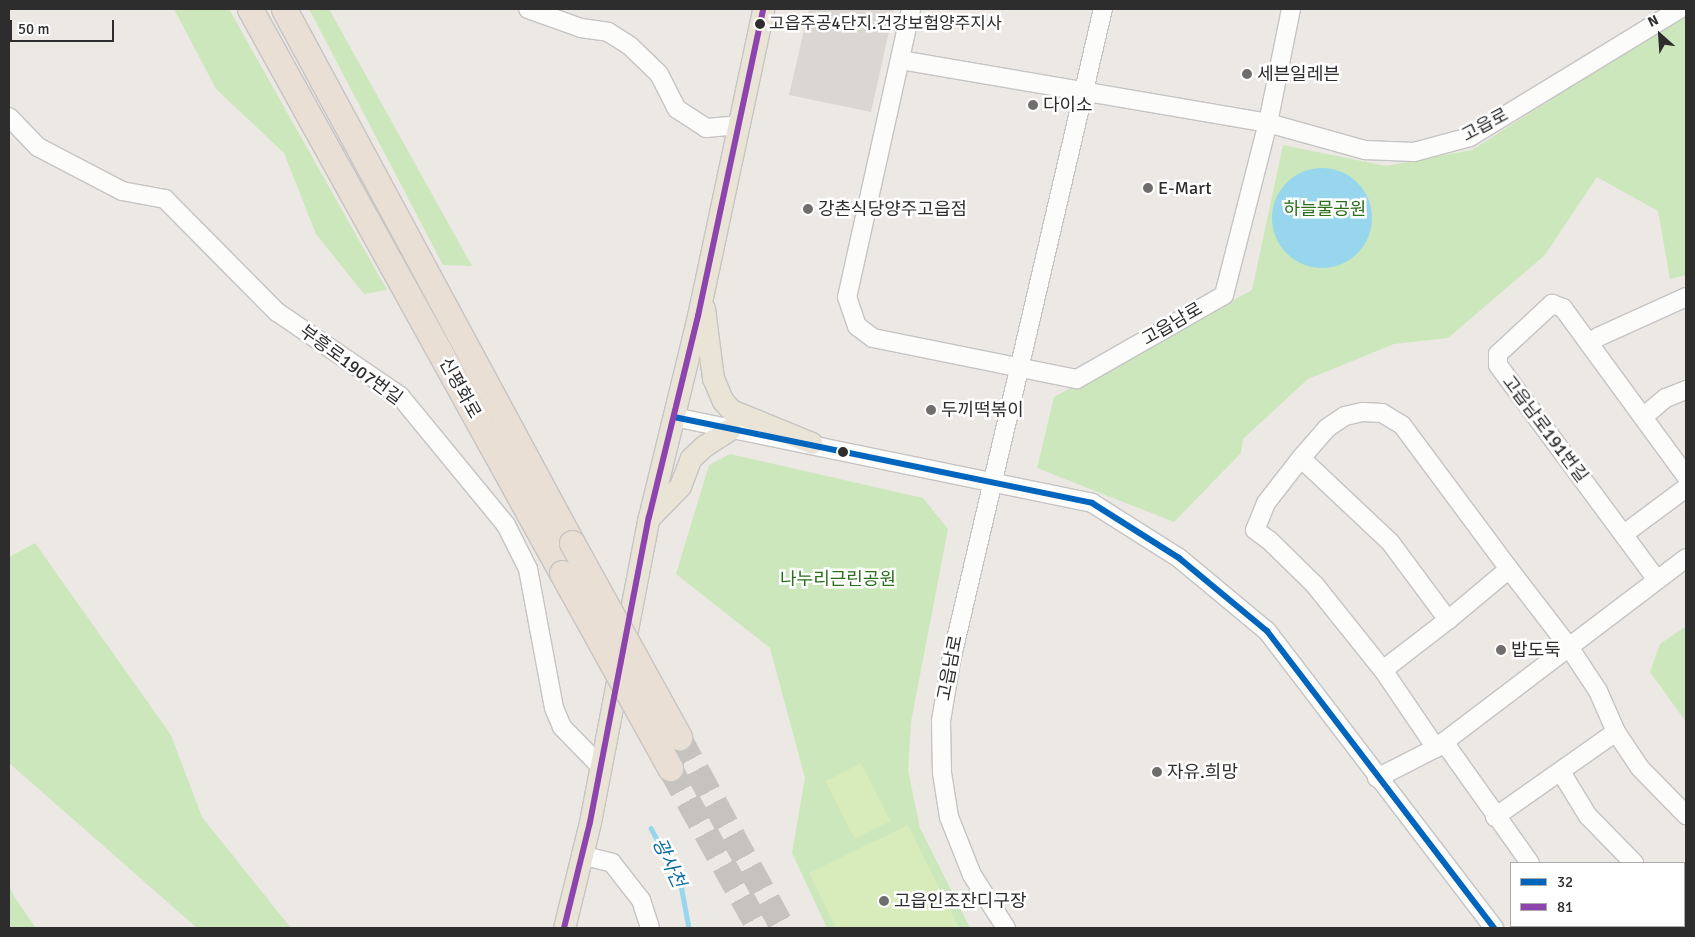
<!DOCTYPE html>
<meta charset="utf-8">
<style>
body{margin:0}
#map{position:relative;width:1695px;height:937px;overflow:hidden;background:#ece8e4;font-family:Signika,"Noto Sans KR",sans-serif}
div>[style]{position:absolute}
.green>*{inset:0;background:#cde7bc}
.pitch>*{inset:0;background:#d8ebba;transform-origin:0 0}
.plaza>*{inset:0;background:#dad6d2}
.water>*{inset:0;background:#97d6ed}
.round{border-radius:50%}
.stream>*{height:4.5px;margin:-2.25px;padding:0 2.25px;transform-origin:2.25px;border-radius:2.25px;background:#97d6ed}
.highway-tunnel>*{height:25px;margin-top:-12.5px;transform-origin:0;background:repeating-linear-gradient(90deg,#c6c3bf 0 25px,transparent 0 37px)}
.roads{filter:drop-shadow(1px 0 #c5c4c4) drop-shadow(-1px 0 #c5c4c4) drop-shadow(0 1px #c5c4c4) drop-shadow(0 -1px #c5c4c4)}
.minor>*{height:18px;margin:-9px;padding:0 9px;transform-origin:9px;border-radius:9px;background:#fcfcfb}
.major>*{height:21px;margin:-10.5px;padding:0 10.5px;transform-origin:10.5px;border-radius:10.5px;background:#e9e4d5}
.highway>*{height:25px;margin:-12.5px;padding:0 12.5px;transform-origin:12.5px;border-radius:12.5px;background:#eadfd5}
.bridges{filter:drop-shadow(1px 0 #c6c5c3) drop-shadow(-1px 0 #c6c5c3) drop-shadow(0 1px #c6c5c3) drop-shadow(0 -1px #c6c5c3)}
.highway-bridge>*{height:25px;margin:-12.5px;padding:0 12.5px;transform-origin:12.5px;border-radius:12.5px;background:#eadfd5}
.bus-1>*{height:6px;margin:-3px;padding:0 3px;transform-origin:3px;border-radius:3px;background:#0065bd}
.bus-2>*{height:6px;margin:-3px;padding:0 3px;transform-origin:3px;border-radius:3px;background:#8e44ad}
.dots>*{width:14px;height:14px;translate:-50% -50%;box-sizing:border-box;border:2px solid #fff;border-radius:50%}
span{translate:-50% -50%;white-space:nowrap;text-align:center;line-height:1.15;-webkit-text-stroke:5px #fff;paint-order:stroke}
.bus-label{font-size:17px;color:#2d2d2d}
.left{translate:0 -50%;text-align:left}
.poi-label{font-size:18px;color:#2d2d2d}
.street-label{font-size:18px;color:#2d2d2d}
.park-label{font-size:18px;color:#2a6e1a}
.water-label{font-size:19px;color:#0b6da3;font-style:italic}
.frame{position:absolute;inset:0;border:10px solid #2d2d2d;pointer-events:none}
.legend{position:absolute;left:1510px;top:862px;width:175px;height:65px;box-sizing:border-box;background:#fff;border:1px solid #ababab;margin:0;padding:6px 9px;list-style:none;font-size:15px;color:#2d2d2d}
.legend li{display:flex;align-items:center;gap:10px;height:25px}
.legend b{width:25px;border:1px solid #ababab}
.north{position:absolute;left:1635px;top:10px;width:50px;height:50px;-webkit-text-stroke:4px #fff;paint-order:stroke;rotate:334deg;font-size:14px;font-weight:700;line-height:20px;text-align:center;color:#2d2d2d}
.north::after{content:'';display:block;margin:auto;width:18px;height:22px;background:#2d2d2d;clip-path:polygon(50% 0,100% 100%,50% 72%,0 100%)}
.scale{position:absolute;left:10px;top:20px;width:104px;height:22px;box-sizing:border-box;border:2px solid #2d2d2d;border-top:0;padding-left:6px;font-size:15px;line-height:18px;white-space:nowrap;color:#2d2d2d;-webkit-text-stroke:4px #fff;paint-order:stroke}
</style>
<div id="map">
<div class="green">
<i style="clip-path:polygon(174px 9px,229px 9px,387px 290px,364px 294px,316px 234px,284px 153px,216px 89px)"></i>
<i style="clip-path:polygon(309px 9px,329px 9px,472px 266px,443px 265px)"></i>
<i style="clip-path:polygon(1686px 13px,1686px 275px,1670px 279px,1658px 211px,1597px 177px,1545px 255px,1448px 338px,1394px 344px,1308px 379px,1243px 439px,1241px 453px,1174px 522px,1037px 468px,1054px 397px,1252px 290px,1283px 145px,1386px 166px,1472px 150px)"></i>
<i style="clip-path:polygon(730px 454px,923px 498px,948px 529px,911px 722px,908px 770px,920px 828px,970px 928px,827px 928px,792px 853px,805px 778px,770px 648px,676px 574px,709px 465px)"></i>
<i style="clip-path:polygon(35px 543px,171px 735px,202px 817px,291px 928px,197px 928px,9px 763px,9px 557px)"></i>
<i style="clip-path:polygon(1686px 626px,1686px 722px,1650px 672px,1660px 644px)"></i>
<i style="clip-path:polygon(9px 886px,15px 898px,36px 928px,9px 928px)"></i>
</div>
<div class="pitch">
<i style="left:861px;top:763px;width:65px;height:40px;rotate:63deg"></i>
<i style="clip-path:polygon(908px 825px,959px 928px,836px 928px,809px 873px)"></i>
</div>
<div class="plaza">
<i style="clip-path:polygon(809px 9px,894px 9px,871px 112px,789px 95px)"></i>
</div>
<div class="water">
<i class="round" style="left:1272px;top:168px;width:100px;height:100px"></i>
</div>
<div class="stream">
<i style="left:651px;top:828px;width:64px;rotate:62.2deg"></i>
<i style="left:681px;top:885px;width:44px;rotate:79.5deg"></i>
</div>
<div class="highway-tunnel">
<i style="left:679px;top:737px;width:217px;rotate:61.4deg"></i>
<i style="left:670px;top:768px;width:183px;rotate:60.9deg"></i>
</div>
<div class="roads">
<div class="minor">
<i style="left:528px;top:9px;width:56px;rotate:19.7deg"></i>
<i style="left:581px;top:28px;width:27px;rotate:8deg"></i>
<i style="left:608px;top:32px;width:26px;rotate:32deg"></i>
<i style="left:630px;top:46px;width:40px;rotate:44deg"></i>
<i style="left:659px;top:74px;width:39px;rotate:63deg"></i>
<i style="left:677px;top:109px;width:35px;rotate:33deg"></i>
<i style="left:706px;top:128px;width:33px;rotate:-5deg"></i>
<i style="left:911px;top:9px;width:295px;rotate:102.5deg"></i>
<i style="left:847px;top:297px;width:31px;rotate:71deg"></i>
<i style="left:857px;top:326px;width:20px;rotate:37deg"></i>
<i style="left:873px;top:338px;width:208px;rotate:11.4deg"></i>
<i style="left:1077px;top:379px;width:169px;rotate:-29.7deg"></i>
<i style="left:1224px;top:295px;width:178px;rotate:-75.7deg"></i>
<i style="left:1268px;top:123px;width:116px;rotate:-78.6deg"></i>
<i style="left:900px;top:60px;width:373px;rotate:9.7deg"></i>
<i style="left:1268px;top:123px;width:101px;rotate:15.6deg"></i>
<i style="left:1365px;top:150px;width:49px;rotate:2.3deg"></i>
<i style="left:1414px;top:152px;width:58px;rotate:-15deg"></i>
<i style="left:1470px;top:137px;width:246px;rotate:-31.4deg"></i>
<i style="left:9px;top:117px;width:42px;rotate:46deg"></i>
<i style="left:38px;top:147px;width:95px;rotate:27.6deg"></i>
<i style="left:122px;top:191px;width:44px;rotate:10.5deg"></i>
<i style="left:165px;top:199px;width:159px;rotate:45.3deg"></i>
<i style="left:277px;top:312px;width:149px;rotate:34.3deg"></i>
<i style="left:400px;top:396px;width:167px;rotate:50.6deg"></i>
<i style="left:506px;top:525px;width:49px;rotate:63.4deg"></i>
<i style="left:528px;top:569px;width:141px;rotate:79.4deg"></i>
<i style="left:554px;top:708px;width:21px;rotate:67deg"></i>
<i style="left:562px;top:727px;width:54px;rotate:45.7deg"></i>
<i style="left:1590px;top:345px;width:11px;rotate:-45deg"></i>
<i style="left:1598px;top:337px;width:97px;rotate:-24.4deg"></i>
<i style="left:674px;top:417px;width:427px;rotate:11.6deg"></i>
<i style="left:1092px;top:503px;width:103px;rotate:32.3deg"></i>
<i style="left:1179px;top:558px;width:114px;rotate:39.7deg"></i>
<i style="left:1267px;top:631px;width:374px;rotate:52.6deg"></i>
<i style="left:1643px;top:417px;width:30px;rotate:-40deg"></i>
<i style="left:1666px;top:398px;width:22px;rotate:-22deg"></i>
<i style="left:1301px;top:458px;width:40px;rotate:-49deg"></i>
<i style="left:1327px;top:428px;width:22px;rotate:-34deg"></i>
<i style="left:1345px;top:416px;width:18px;rotate:-13deg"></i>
<i style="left:1363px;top:412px;width:19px;rotate:3deg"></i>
<i style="left:1382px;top:413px;width:23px;rotate:31deg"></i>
<i style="left:1402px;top:425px;width:179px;rotate:53.4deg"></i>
<i style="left:1509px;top:569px;width:80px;rotate:140.1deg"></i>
<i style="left:1624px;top:534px;width:77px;rotate:-36.6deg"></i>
<i style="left:1509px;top:569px;width:98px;rotate:52.4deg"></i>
<i style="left:1569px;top:647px;width:53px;rotate:56.6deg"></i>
<i style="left:1598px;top:691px;width:45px;rotate:66.3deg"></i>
<i style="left:1616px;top:732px;width:43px;rotate:56.3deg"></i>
<i style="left:1640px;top:768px;width:66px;rotate:45.6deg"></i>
<i style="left:1657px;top:580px;width:267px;rotate:-126.5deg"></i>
<i style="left:1498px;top:365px;width:11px;rotate:-90deg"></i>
<i style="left:1498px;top:354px;width:74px;rotate:-42.8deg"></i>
<i style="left:1552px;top:304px;width:12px;rotate:20deg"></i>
<i style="left:1563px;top:308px;width:208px;rotate:53.8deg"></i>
<i style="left:1383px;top:670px;width:82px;rotate:-37.6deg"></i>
<i style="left:1448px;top:620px;width:97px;rotate:-126.6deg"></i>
<i style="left:1390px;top:542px;width:122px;rotate:-136.7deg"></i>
<i style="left:1301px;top:458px;width:57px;rotate:127.9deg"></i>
<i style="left:1266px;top:503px;width:29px;rotate:112deg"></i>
<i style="left:1255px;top:530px;width:17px;rotate:36deg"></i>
<i style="left:1269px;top:540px;width:63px;rotate:44.4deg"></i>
<i style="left:1314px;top:584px;width:110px;rotate:51.3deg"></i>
<i style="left:1383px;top:670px;width:94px;rotate:55.8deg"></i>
<i style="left:1444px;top:742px;width:148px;rotate:54.6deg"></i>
<i style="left:1561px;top:772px;width:52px;rotate:58.5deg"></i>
<i style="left:1588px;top:816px;width:66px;rotate:45.6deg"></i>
<i style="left:1377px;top:778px;width:66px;rotate:-27deg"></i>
<i style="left:1436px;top:748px;width:314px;rotate:-37.2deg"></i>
<i style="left:1495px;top:817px;width:148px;rotate:-35.1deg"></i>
<i style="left:581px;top:855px;width:32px;rotate:14deg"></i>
<i style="left:612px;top:863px;width:47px;rotate:51.9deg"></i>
<i style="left:641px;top:900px;width:29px;rotate:72deg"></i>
<i style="left:1684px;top:879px;width:4px;rotate:-56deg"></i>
<i style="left:1684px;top:913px;width:4px;rotate:56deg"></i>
<i style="left:1591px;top:926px;width:3px;rotate:45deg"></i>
<i style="left:1006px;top:928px;width:63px;rotate:-122.7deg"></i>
<i style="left:972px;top:875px;width:62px;rotate:-111.6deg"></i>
<i style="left:949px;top:817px;width:45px;rotate:-99deg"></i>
<i style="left:942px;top:773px;width:52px;rotate:-91.1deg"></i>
<i style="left:941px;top:721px;width:61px;rotate:-80.5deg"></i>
<i style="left:951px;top:661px;width:669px;rotate:-76.88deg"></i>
<i style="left:1641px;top:928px;width:3px;rotate:-45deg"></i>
</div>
<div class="major">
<i style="left:704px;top:308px;width:71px;rotate:82.7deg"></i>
<i style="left:713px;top:378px;width:25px;rotate:67deg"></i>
<i style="left:723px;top:401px;width:12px;rotate:48deg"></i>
<i style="left:731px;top:410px;width:87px;rotate:22.2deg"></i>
<i style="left:650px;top:517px;width:43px;rotate:-45.9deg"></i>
<i style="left:680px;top:486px;width:30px;rotate:-69deg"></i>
<i style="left:691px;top:458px;width:18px;rotate:-43deg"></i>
<i style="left:704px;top:446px;width:31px;rotate:-33deg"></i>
<i style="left:564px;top:928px;width:109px;rotate:-76.2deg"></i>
<i style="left:590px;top:822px;width:311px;rotate:-79.1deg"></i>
<i style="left:649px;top:517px;width:207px;rotate:-76.3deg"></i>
<i style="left:698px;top:316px;width:314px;rotate:-78deg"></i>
</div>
<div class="highway">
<i style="left:250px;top:9px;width:645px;rotate:61.05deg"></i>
<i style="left:284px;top:9px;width:607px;rotate:61.66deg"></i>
</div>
</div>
<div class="bridges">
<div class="highway-bridge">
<i style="left:572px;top:543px;width:222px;rotate:61.1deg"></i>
<i style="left:562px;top:573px;width:223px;rotate:61deg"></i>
</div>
</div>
<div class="bus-1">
<i style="left:674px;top:417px;width:427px;rotate:11.6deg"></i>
<i style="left:1092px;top:503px;width:103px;rotate:32.3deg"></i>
<i style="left:1179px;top:558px;width:114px;rotate:39.7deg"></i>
<i style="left:1267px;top:631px;width:374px;rotate:52.6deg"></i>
</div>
<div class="bus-2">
<i style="left:564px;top:928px;width:109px;rotate:-76.2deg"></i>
<i style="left:590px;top:822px;width:311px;rotate:-79.1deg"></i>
<i style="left:649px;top:517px;width:207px;rotate:-76.3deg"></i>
<i style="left:698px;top:316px;width:314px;rotate:-78deg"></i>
</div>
<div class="dots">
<i style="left:760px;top:24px;background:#2d2d2d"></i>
<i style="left:1247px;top:74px;background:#706e6d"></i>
<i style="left:1033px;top:105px;background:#706e6d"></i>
<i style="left:1148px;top:188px;background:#706e6d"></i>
<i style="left:808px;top:209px;background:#706e6d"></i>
<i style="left:931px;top:410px;background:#706e6d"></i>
<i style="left:843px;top:452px;background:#2d2d2d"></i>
<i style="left:1501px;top:650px;background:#706e6d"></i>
<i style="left:1157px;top:772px;background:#706e6d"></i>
<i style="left:884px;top:901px;background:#706e6d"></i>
</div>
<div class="bus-label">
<span class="left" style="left:769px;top:24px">고읍주공4단지.건강보험양주지사</span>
</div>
<div class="poi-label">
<span class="left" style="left:1257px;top:74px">세븐일레븐</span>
<span class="left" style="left:1043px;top:105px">다이소</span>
<span class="left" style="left:1158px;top:188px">E-Mart</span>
<span class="left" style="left:818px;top:209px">강촌식당양주고읍점</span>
<span class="left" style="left:941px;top:410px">두끼떡볶이</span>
<span class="left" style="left:1511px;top:650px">밥도둑</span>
<span class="left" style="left:1167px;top:772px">자유.희망</span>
<span class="left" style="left:894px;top:901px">고읍인조잔디구장</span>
</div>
<div class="street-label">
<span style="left:1485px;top:125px;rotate:-28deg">고읍로</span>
<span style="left:1172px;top:324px;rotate:-30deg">고읍남로</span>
<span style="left:351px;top:365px;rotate:36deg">부흥로1907번길</span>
<span style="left:460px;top:388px;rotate:61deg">신평화로</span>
<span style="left:1545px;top:429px;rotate:53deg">고읍남로191번길</span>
<span style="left:950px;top:668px;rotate:-79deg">고읍남로</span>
</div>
<div class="park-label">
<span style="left:1325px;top:209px">하늘물공원</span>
<span style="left:838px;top:579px">나누리근린공원</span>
</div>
<div class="water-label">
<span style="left:668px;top:863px;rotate:65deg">광사천</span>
</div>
<div class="frame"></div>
<ul class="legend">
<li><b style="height:6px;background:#0065bd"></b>32</li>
<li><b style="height:6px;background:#8e44ad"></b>81</li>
</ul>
<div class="north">N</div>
<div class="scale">50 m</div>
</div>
